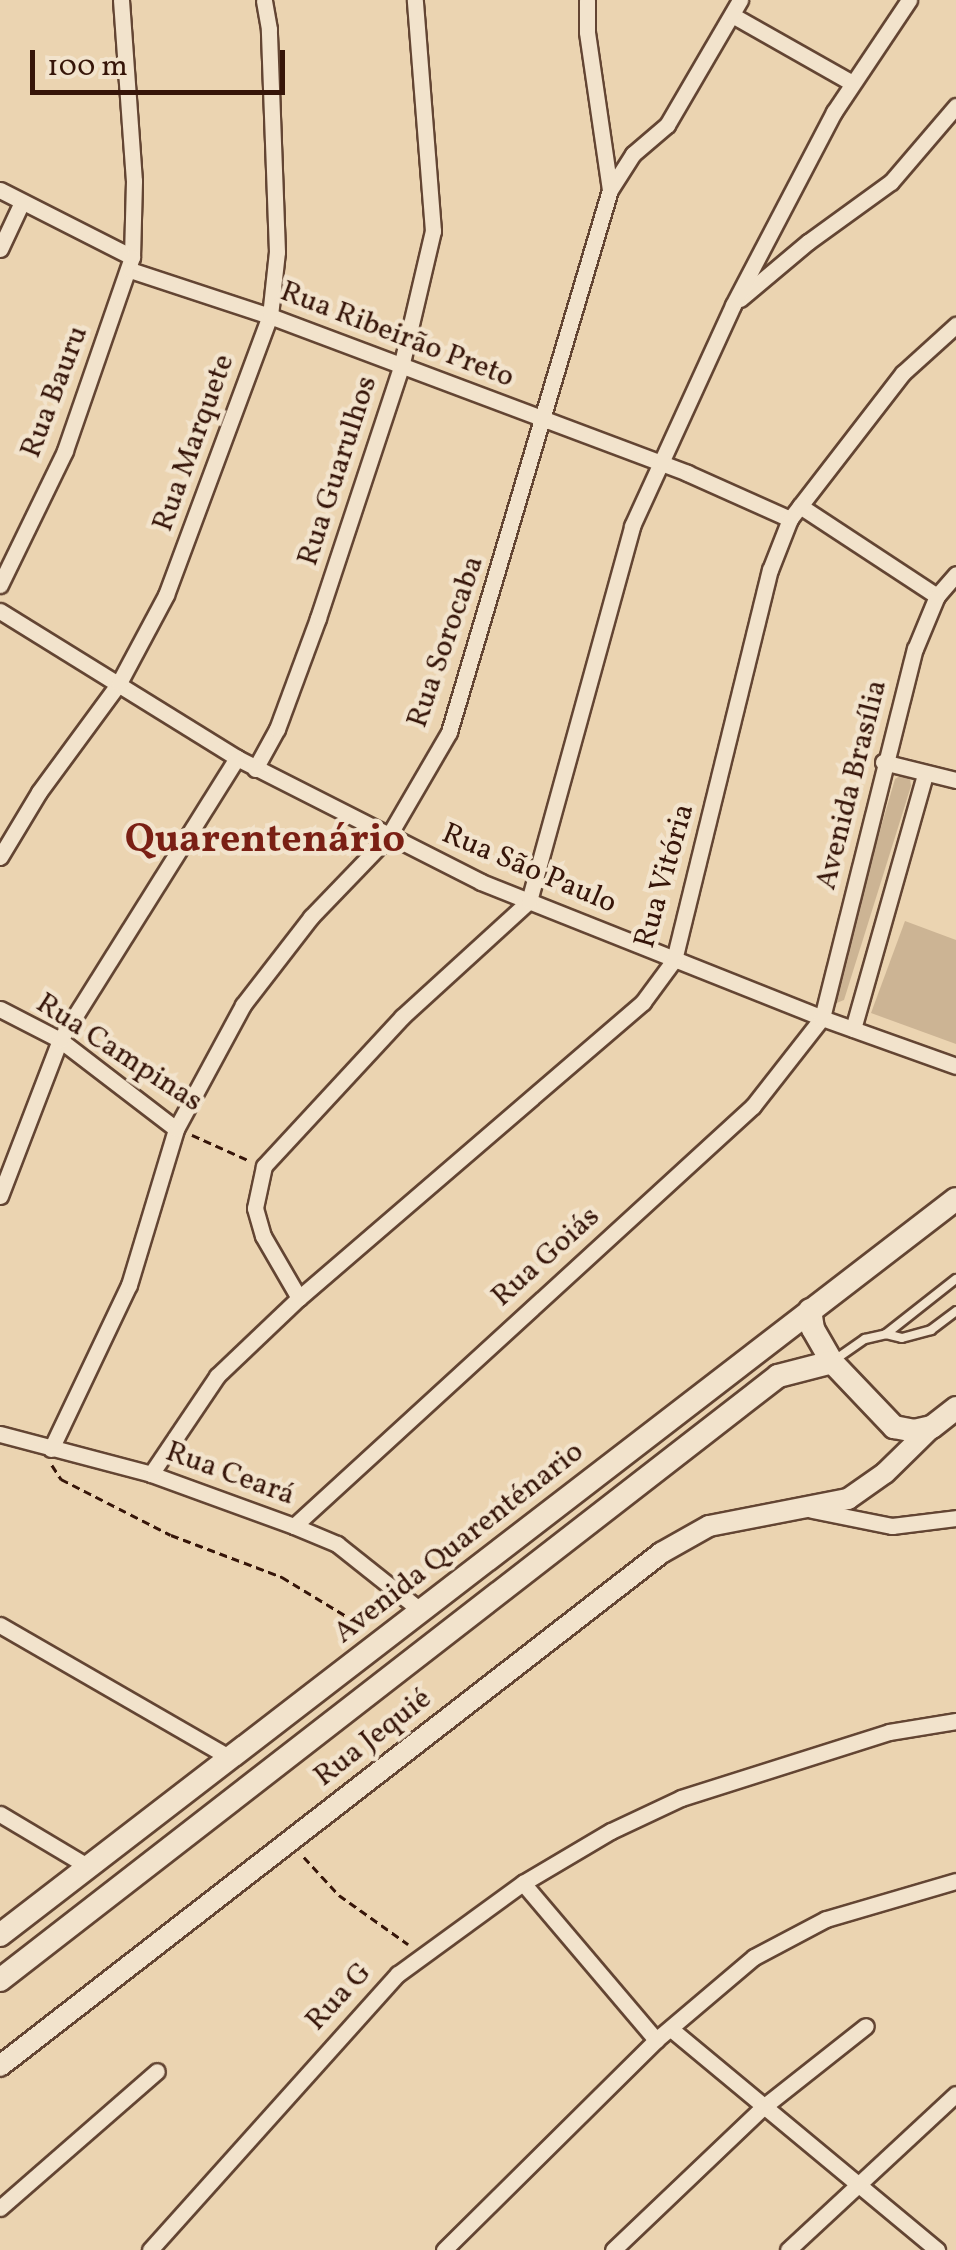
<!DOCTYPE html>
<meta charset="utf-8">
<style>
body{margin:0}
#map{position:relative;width:956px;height:2250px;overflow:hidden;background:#ebd4b1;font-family:Vollkorn,serif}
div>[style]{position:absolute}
.green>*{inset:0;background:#ccb494}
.path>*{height:2.5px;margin-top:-1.25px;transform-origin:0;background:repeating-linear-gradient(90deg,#361509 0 8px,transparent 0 13px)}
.roads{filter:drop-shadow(2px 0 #634533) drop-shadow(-2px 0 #634533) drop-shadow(0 2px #634533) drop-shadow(0 -2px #634533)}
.service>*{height:8px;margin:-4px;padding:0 4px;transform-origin:4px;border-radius:4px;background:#f2e3cc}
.minor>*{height:15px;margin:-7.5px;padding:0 7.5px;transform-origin:7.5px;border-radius:7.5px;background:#f2e3cc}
.tertiary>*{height:20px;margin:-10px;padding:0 10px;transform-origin:10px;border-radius:10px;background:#f2e3cc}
.secondary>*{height:22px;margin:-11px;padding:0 11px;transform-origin:11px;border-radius:11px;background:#f2e3cc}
span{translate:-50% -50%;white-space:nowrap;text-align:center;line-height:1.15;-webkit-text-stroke:9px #f2e3cc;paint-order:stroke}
.street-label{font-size:30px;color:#361509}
.district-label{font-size:40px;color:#7a1f14;font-weight:700}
.scale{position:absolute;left:30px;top:50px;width:255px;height:45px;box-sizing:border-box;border:5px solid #361509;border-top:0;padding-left:12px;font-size:30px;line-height:35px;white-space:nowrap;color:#361509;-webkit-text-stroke:8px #f2e3cc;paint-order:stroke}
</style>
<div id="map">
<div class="green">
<i style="clip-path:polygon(903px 774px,910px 778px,911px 786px,844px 1000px,834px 1004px,831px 999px,895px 779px)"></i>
<i style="clip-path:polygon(905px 921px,956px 940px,956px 1044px,871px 1013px)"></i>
</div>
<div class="path">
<i style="left:192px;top:1135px;width:61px;rotate:24.1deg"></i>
<i style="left:52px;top:1465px;width:17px;rotate:57deg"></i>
<i style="left:61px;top:1479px;width:123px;rotate:27deg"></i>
<i style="left:171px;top:1535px;width:119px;rotate:20.7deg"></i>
<i style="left:282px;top:1577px;width:98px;rotate:31.3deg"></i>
<i style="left:304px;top:1857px;width:52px;rotate:47.4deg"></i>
<i style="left:339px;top:1895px;width:85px;rotate:35.4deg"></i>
</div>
<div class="roads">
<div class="service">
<i style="left:886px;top:1334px;width:16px;rotate:14deg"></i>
<i style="left:902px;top:1338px;width:30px;rotate:-15deg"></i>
<i style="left:931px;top:1330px;width:31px;rotate:-37deg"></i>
<i style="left:836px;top:1359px;width:35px;rotate:-35deg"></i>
<i style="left:865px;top:1339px;width:22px;rotate:-13deg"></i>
<i style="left:886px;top:1334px;width:89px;rotate:-38.2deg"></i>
</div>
<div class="minor">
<i style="left:121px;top:0;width:181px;rotate:85.9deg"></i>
<i style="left:134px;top:181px;width:76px;rotate:91.5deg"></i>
<i style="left:732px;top:15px;width:138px;rotate:29.5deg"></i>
<i style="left:0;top:190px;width:148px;rotate:26.9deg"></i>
<i style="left:132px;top:257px;width:205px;rotate:109.1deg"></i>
<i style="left:65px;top:451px;width:149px;rotate:115.9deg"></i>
<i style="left:610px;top:190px;width:43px;rotate:-57.4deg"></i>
<i style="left:633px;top:154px;width:45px;rotate:-40.5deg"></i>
<i style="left:667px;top:125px;width:145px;rotate:-59.7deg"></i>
<i style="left:0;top:249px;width:52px;rotate:-64.9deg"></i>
<i style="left:130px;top:270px;width:147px;rotate:18.2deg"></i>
<i style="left:270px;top:316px;width:446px;rotate:20.6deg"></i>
<i style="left:687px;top:473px;width:113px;rotate:24.1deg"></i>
<i style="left:740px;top:299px;width:89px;rotate:-40deg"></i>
<i style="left:808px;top:242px;width:102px;rotate:-35.9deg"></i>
<i style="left:891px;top:182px;width:100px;rotate:-49.5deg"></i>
<i style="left:800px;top:506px;width:164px;rotate:33.3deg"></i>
<i style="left:0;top:611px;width:279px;rotate:31.8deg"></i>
<i style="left:237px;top:758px;width:274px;rotate:26.9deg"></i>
<i style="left:481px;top:882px;width:367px;rotate:21.7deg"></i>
<i style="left:822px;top:1018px;width:142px;rotate:19.7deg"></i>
<i style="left:883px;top:762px;width:75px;rotate:13.9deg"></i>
<i style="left:255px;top:769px;width:46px;rotate:-61.2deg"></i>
<i style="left:277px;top:729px;width:118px;rotate:-69.7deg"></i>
<i style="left:318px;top:618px;width:264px;rotate:-71.7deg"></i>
<i style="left:401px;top:367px;width:140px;rotate:-76.8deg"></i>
<i style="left:433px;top:231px;width:232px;rotate:-94.5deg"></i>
<i style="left:0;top:857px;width:76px;rotate:-59deg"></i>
<i style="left:39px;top:792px;width:135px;rotate:-53.7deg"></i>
<i style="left:119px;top:683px;width:100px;rotate:-61.9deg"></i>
<i style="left:166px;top:595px;width:298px;rotate:-69.6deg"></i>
<i style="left:270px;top:316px;width:64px;rotate:-83.8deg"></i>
<i style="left:277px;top:252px;width:223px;rotate:-92.1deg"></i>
<i style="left:269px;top:29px;width:29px;rotate:-100deg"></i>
<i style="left:0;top:1009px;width:68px;rotate:27.3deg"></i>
<i style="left:60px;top:1040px;width:146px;rotate:37.5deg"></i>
<i style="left:853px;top:1029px;width:265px;rotate:-74.2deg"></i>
<i style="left:0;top:1196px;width:167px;rotate:-69deg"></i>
<i style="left:60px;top:1040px;width:333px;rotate:-57.9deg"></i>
<i style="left:299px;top:1298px;width:72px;rotate:-120.1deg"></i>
<i style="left:263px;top:1236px;width:29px;rotate:-106deg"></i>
<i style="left:255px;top:1208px;width:43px;rotate:-77.9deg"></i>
<i style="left:264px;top:1166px;width:203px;rotate:-47.2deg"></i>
<i style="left:402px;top:1017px;width:172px;rotate:-42.4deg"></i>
<i style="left:529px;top:901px;width:389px;rotate:-74.6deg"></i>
<i style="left:632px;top:526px;width:243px;rotate:-65.4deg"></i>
<i style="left:733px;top:305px;width:218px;rotate:-62.4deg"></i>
<i style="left:834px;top:112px;width:135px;rotate:-56.2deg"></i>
<i style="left:0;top:1434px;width:156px;rotate:14.8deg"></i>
<i style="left:151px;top:1474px;width:152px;rotate:20deg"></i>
<i style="left:294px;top:1526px;width:47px;rotate:22.7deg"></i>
<i style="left:337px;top:1544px;width:106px;rotate:38.5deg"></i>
<i style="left:51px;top:1449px;width:182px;rotate:-64.6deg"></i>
<i style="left:129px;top:1285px;width:163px;rotate:-73.2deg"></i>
<i style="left:176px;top:1129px;width:141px;rotate:-61.6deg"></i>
<i style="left:243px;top:1005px;width:111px;rotate:-52.3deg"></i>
<i style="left:311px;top:917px;width:111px;rotate:-46.1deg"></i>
<i style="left:388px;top:837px;width:121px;rotate:-59.8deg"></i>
<i style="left:449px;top:732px;width:565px;rotate:-73.46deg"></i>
<i style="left:610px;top:190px;width:160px;rotate:-98.3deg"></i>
<i style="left:587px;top:32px;width:32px;rotate:-90deg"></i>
<i style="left:151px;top:1474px;width:118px;rotate:-56deg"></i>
<i style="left:217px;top:1376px;width:113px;rotate:-43.6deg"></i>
<i style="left:299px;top:1298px;width:454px;rotate:-40.7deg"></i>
<i style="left:643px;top:1002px;width:52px;rotate:-53.6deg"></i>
<i style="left:674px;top:960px;width:402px;rotate:-76.2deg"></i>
<i style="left:770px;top:570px;width:55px;rotate:-68.6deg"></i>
<i style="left:790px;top:519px;width:185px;rotate:-52.3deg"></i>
<i style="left:903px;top:373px;width:72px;rotate:-42.2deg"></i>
<i style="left:812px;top:1510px;width:82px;rotate:11.3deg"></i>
<i style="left:892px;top:1526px;width:64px;rotate:-7.1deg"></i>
<i style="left:294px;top:1526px;width:622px;rotate:-42.46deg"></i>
<i style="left:753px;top:1106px;width:112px;rotate:-51.9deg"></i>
<i style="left:822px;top:1018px;width:381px;rotate:-75.9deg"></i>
<i style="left:915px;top:649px;width:57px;rotate:-67.5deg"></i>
<i style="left:937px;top:596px;width:29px;rotate:-49deg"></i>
<i style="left:0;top:1625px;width:264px;rotate:30deg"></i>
<i style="left:0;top:1814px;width:104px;rotate:30.8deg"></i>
<i style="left:523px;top:1883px;width:206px;rotate:49.7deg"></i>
<i style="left:671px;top:2029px;width:346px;rotate:39.7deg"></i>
<i style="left:0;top:2208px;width:208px;rotate:-41.1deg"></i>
<i style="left:150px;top:2250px;width:371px;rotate:-48.1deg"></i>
<i style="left:398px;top:1974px;width:155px;rotate:-36.1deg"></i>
<i style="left:523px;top:1883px;width:102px;rotate:-30.6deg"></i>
<i style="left:611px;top:1831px;width:77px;rotate:-25.2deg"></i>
<i style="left:681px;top:1798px;width:218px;rotate:-17.6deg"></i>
<i style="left:889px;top:1732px;width:68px;rotate:-9.3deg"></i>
<i style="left:444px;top:2250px;width:298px;rotate:-44.7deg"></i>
<i style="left:656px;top:2040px;width:128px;rotate:-40.3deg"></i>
<i style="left:754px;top:1957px;width:81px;rotate:-27.8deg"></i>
<i style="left:826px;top:1919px;width:135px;rotate:-16.3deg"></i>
<i style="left:613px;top:2250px;width:206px;rotate:-43.6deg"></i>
<i style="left:762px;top:2108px;width:132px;rotate:-38.3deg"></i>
<i style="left:788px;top:2250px;width:229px;rotate:-42.9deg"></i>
</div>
<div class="tertiary">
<i style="left:0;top:2066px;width:837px;rotate:-37.81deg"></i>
<i style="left:661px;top:1553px;width:55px;rotate:-29.4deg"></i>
<i style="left:709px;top:1526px;width:142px;rotate:-11deg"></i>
<i style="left:848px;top:1499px;width:45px;rotate:-35.1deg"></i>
<i style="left:885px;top:1473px;width:66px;rotate:-44.4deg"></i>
</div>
<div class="secondary">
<i style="left:810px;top:1310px;width:19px;rotate:81deg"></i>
<i style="left:813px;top:1329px;width:38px;rotate:60deg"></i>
<i style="left:832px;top:1362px;width:90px;rotate:46.4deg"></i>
<i style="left:894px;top:1427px;width:20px;rotate:11deg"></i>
<i style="left:914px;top:1431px;width:18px;rotate:-13deg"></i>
<i style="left:932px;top:1427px;width:31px;rotate:-38deg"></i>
<i style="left:0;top:1935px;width:1206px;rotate:-37.59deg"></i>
<i style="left:0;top:1980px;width:985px;rotate:-37.82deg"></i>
<i style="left:778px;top:1376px;width:56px;rotate:-14.5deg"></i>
</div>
</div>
<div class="street-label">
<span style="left:397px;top:335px;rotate:21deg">Rua Ribeirão Preto</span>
<span style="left:55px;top:392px;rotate:-69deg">Rua Bauru</span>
<span style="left:194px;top:443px;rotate:-70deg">Rua Marquete</span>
<span style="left:338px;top:471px;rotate:-72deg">Rua Guarulhos</span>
<span style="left:446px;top:642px;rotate:-71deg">Rua Sorocaba</span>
<span style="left:852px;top:785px;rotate:-76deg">Avenida Brasília</span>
<span style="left:529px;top:869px;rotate:23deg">Rua São Paulo</span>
<span style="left:665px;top:876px;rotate:-74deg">Rua Vitória</span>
<span style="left:119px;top:1053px;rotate:33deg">Rua Campinas</span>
<span style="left:546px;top:1257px;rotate:-42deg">Rua Goiás</span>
<span style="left:230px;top:1474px;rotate:20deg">Rua Ceará</span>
<span style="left:459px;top:1543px;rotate:-38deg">Avenida Quarenténario</span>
<span style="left:373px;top:1738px;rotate:-38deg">Rua Jequié</span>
<span style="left:339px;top:1997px;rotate:-47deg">Rua G</span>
</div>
<div class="district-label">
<span style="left:265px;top:841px">Quarentenário</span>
</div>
<div class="scale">100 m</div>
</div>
